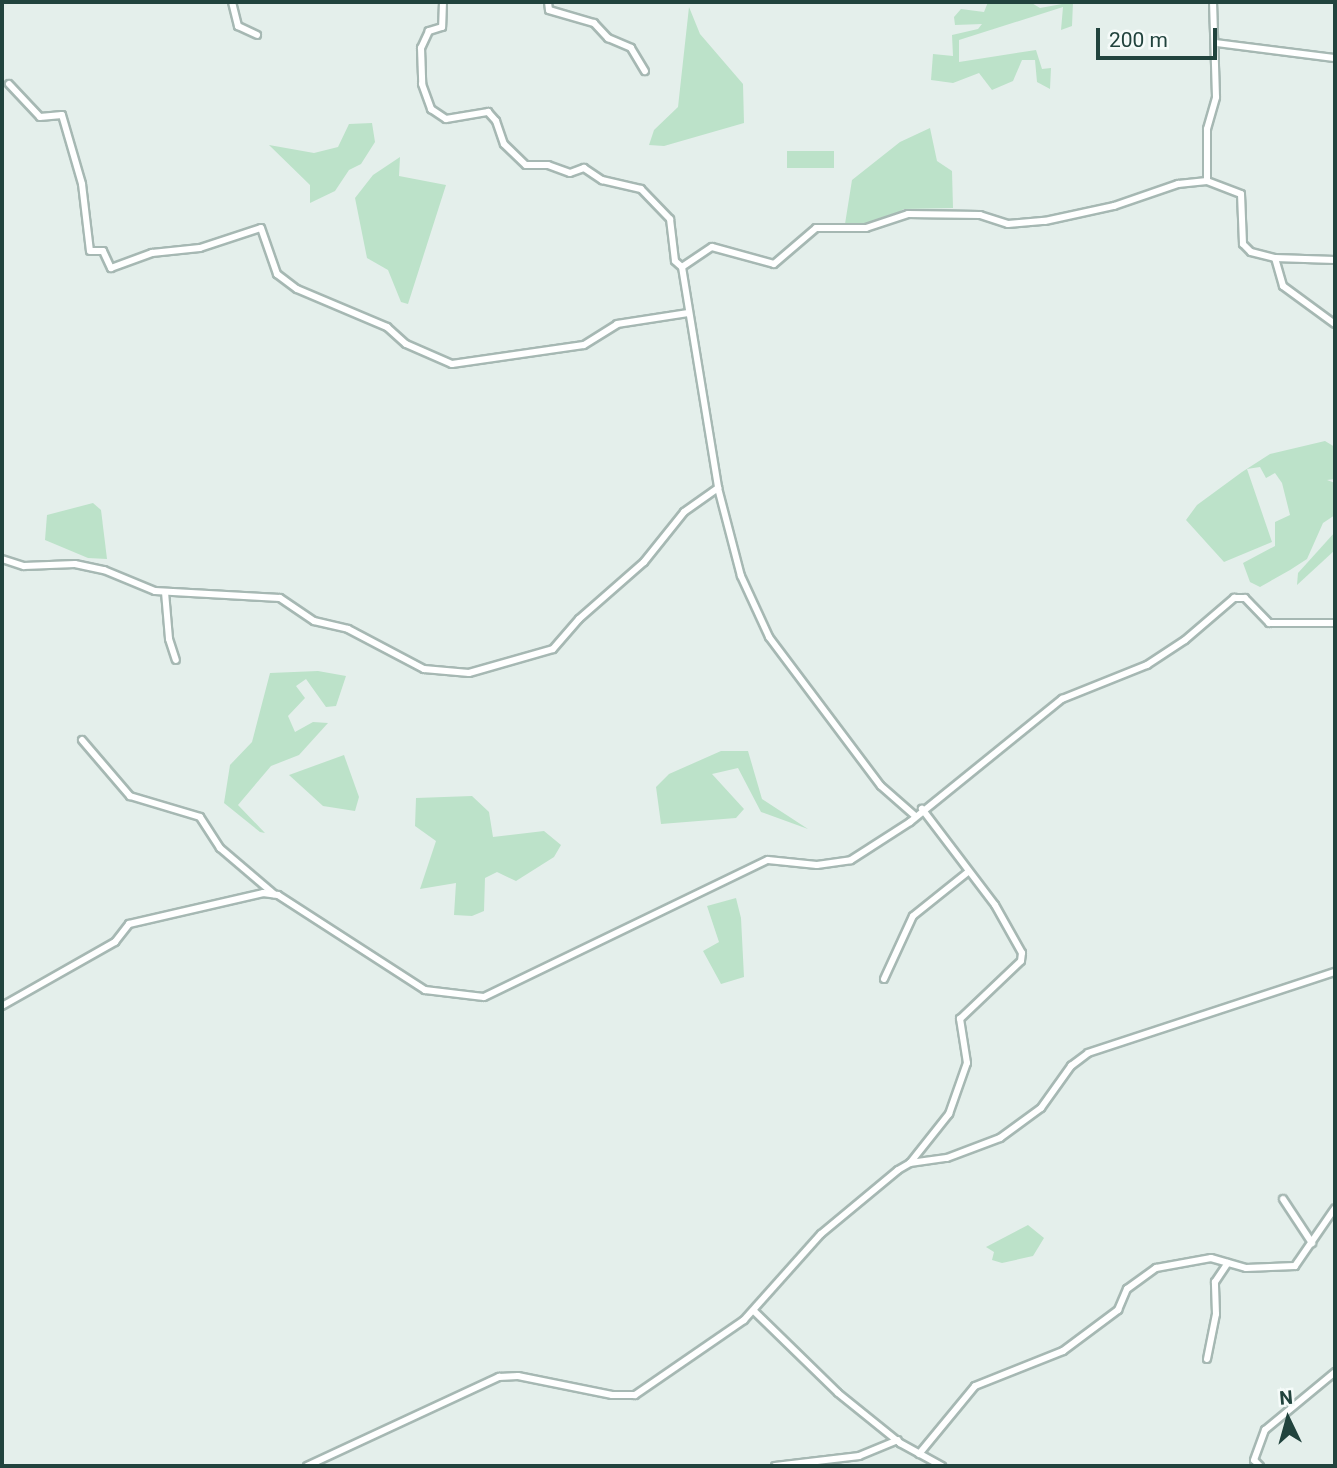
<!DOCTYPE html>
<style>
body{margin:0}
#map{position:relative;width:1337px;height:1468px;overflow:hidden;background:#e4efeb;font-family:Roboto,sans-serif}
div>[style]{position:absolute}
.green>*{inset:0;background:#bce2c9;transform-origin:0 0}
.roads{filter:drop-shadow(2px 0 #a6b8b3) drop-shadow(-2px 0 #a6b8b3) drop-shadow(0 2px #a6b8b3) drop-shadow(0 -2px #a6b8b3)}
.minor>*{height:6px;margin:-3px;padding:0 3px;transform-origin:3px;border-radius:3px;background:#fff}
span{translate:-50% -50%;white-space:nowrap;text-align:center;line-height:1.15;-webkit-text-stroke:7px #f5fbf9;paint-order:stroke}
.frame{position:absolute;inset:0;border:4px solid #21433d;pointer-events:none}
.north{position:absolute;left:1253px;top:1384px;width:70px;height:70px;-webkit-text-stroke:5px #f5fbf9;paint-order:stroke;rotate:355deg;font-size:19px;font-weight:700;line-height:28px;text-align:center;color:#21433d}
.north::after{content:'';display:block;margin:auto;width:24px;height:32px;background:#21433d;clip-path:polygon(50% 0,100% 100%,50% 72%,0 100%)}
.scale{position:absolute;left:1096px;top:28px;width:121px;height:32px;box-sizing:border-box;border:4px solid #21433d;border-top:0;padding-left:9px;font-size:21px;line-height:24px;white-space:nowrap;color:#21433d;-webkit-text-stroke:5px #f5fbf9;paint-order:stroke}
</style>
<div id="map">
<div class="green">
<i style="clip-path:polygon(988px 2px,1030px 2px,1040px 8px,1073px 2px,1072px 26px,1061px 30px,1063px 7px,959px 40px,959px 62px,1036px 50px,1042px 69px,1051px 68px,1050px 89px,1037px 82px,1035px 60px,1022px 60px,1013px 81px,992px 90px,979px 73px,953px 83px,931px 80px,933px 54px,953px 56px,952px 35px,978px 29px,982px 24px,955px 25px,954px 17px,961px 9px,984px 12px)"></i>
<i style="clip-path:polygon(689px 7px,700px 34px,743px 84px,744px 123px,664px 146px,649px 145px,654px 130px,678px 107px)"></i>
<i style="clip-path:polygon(372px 123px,375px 142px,361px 164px,349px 170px,335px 191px,310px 203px,310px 185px,269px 145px,314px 153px,338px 147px,349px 124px)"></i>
<i style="clip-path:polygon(930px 128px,937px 161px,952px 171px,953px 208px,904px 209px,878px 224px,845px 224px,852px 180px,900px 142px)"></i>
<i style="left:834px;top:151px;width:17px;height:47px;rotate:90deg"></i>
<i style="clip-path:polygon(400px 157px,399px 176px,446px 185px,408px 304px,401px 302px,388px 270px,367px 258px,355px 198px,373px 175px)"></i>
<i style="clip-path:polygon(1325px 441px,1335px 447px,1335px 479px,1327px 480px,1335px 483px,1335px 515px,1323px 523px,1307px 559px,1290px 570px,1260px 587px,1250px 582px,1243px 563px,1275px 546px,1275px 522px,1290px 515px,1282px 483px,1275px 473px,1266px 478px,1260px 467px,1247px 469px,1272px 542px,1224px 562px,1186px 520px,1197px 505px,1242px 472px,1270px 454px)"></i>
<i style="clip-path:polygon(93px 503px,101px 510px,107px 559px,88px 558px,45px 540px,47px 515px)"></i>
<i style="clip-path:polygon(1335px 532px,1335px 550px,1297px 585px,1298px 573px)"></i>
<i style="clip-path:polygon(318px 671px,346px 676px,336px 706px,326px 707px,306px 679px,296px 686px,305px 698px,288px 716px,295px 732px,313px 722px,328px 723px,299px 755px,271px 766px,238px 805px,265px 833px,260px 832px,224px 803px,230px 765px,252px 742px,270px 673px)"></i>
<i style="clip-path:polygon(721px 751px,748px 751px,762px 799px,808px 829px,761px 812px,738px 768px,712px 774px,744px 809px,736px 818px,661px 824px,656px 787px,669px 774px)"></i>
<i style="clip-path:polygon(344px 755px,359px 797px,355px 811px,323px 806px,289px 775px)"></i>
<i style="clip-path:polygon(472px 796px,489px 812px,493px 837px,544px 831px,561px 845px,554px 857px,516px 881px,497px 872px,485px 878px,484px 911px,472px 916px,454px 915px,456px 883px,420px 889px,436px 841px,415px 826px,416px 798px)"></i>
<i style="clip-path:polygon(736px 898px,741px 918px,744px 977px,721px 984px,703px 951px,719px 942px,707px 906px)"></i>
<i style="clip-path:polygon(1028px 1225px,1044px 1238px,1033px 1256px,1002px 1263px,992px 1260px,994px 1252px,986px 1247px)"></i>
</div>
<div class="roads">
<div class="minor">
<i style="left:232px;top:2px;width:25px;rotate:76deg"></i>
<i style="left:238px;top:26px;width:21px;rotate:25deg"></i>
<i style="left:443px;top:2px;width:25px;rotate:92deg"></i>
<i style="left:442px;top:27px;width:14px;rotate:163deg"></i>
<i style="left:429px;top:31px;width:19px;rotate:115deg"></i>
<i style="left:421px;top:48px;width:36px;rotate:88deg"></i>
<i style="left:422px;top:84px;width:27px;rotate:70deg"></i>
<i style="left:431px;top:109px;width:18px;rotate:34deg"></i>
<i style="left:446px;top:119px;width:43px;rotate:-9.5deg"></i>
<i style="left:488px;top:112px;width:12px;rotate:48deg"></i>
<i style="left:496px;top:121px;width:24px;rotate:71deg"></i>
<i style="left:504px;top:144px;width:30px;rotate:44deg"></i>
<i style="left:526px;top:165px;width:22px"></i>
<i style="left:548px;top:165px;width:23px;rotate:20deg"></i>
<i style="left:570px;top:173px;width:15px;rotate:-20deg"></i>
<i style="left:584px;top:168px;width:22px;rotate:34deg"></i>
<i style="left:602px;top:180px;width:40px;rotate:13deg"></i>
<i style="left:641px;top:189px;width:42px;rotate:46deg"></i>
<i style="left:670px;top:219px;width:42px;rotate:83.2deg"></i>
<i style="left:675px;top:261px;width:9px;rotate:41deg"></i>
<i style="left:682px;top:267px;width:224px;rotate:80.7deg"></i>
<i style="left:718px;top:488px;width:91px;rotate:75.4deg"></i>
<i style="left:741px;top:576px;width:67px;rotate:65.3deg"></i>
<i style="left:769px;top:637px;width:186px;rotate:53.1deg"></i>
<i style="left:881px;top:786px;width:44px;rotate:41.3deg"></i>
<i style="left:548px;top:2px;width:8px;rotate:83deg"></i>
<i style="left:549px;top:10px;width:47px;rotate:16.1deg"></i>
<i style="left:594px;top:23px;width:21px;rotate:47deg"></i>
<i style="left:608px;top:38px;width:25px;rotate:23deg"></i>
<i style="left:631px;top:48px;width:27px;rotate:59deg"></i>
<i style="left:1216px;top:43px;width:120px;rotate:7.2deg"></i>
<i style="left:9px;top:84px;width:45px;rotate:46.8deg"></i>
<i style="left:40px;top:117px;width:22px;rotate:-5deg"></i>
<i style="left:62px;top:115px;width:72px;rotate:73.8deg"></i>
<i style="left:82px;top:184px;width:67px;rotate:83.2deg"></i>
<i style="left:90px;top:251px;width:13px"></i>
<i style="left:103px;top:251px;width:19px;rotate:65deg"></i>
<i style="left:111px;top:268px;width:44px;rotate:-20.1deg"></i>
<i style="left:152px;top:253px;width:48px;rotate:-5.9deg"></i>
<i style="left:200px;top:248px;width:64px;rotate:-18.2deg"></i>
<i style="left:261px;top:228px;width:49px;rotate:70.8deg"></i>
<i style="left:277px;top:274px;width:25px;rotate:37deg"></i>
<i style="left:297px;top:289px;width:98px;rotate:22.9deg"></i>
<i style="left:387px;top:327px;width:25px;rotate:42deg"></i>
<i style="left:406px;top:344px;width:50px;rotate:23.5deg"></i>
<i style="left:452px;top:364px;width:133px;rotate:-8.2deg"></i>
<i style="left:584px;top:345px;width:39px;rotate:-32deg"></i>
<i style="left:617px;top:324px;width:72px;rotate:-8.8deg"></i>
<i style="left:1207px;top:181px;width:52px;rotate:-90deg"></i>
<i style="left:1207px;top:129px;width:33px;rotate:-74deg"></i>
<i style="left:1216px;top:97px;width:95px;rotate:-91.8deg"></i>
<i style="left:1275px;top:258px;width:29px;rotate:74deg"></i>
<i style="left:1283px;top:286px;width:64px;rotate:36.2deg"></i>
<i style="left:682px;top:267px;width:36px;rotate:-34deg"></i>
<i style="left:712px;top:247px;width:64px;rotate:15.3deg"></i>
<i style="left:774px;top:264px;width:55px;rotate:-40.6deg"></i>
<i style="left:816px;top:228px;width:50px"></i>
<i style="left:866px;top:228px;width:44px;rotate:-18.4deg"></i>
<i style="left:908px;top:214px;width:72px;rotate:0.8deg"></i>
<i style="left:980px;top:215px;width:29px;rotate:18deg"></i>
<i style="left:1008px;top:224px;width:37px;rotate:-5deg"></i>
<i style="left:1045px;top:221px;width:71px;rotate:-12.3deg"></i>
<i style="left:1114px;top:206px;width:68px;rotate:-19deg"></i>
<i style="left:1178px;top:184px;width:29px;rotate:-6deg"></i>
<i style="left:1207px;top:181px;width:36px;rotate:21deg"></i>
<i style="left:1241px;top:194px;width:50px;rotate:87.7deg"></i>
<i style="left:1243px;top:244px;width:11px;rotate:45deg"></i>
<i style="left:1251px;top:252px;width:25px;rotate:14deg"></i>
<i style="left:1275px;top:258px;width:60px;rotate:1.9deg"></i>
<i style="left:2px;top:559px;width:23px;rotate:18deg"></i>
<i style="left:24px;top:566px;width:51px;rotate:-2.2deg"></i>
<i style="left:75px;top:564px;width:30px;rotate:12deg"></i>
<i style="left:104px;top:570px;width:55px;rotate:22.4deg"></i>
<i style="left:155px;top:591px;width:125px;rotate:3.2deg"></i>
<i style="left:280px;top:598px;width:41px;rotate:34.1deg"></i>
<i style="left:314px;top:621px;width:35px;rotate:13deg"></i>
<i style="left:348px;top:629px;width:86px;rotate:27.8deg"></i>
<i style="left:424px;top:669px;width:45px;rotate:5.1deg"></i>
<i style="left:469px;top:673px;width:87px;rotate:-15.9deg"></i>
<i style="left:553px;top:649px;width:40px;rotate:-49deg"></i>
<i style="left:579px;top:619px;width:86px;rotate:-41.2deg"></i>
<i style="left:644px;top:562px;width:64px;rotate:-51.3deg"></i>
<i style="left:684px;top:512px;width:42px;rotate:-35.2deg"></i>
<i style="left:165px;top:592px;width:47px;rotate:85.1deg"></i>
<i style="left:169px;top:639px;width:22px;rotate:72deg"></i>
<i style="left:82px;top:740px;width:74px;rotate:49.4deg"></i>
<i style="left:130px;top:796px;width:73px;rotate:16.7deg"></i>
<i style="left:200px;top:817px;width:37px;rotate:57deg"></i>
<i style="left:220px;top:848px;width:71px;rotate:40.4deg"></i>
<i style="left:884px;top:979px;width:69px;rotate:-65.3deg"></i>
<i style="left:913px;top:916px;width:70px;rotate:-38.7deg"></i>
<i style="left:2px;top:1006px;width:130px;rotate:-29.5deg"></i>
<i style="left:115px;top:942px;width:23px;rotate:-52deg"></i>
<i style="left:129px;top:924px;width:138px;rotate:-13deg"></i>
<i style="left:263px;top:893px;width:15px;rotate:8deg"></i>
<i style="left:278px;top:895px;width:175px;rotate:32.9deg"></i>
<i style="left:425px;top:990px;width:59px;rotate:6.8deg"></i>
<i style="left:484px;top:997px;width:315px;rotate:-25.8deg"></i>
<i style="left:768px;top:860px;width:49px;rotate:5.8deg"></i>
<i style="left:817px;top:865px;width:34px;rotate:-8deg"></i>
<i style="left:851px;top:860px;width:70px;rotate:-32.8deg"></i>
<i style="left:910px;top:822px;width:196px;rotate:-39deg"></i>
<i style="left:1062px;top:699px;width:92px;rotate:-21.8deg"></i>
<i style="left:1147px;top:665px;width:45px;rotate:-33.3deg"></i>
<i style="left:1185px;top:640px;width:65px;rotate:-40.6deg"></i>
<i style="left:1234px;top:598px;width:11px"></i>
<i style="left:1245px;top:598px;width:35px;rotate:46deg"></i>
<i style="left:1269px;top:623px;width:66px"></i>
<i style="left:910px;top:1163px;width:63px;rotate:-51.5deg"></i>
<i style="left:949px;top:1114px;width:54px;rotate:-70.6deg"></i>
<i style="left:967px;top:1063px;width:45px;rotate:-99deg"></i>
<i style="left:960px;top:1019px;width:84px;rotate:-43.6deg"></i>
<i style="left:1021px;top:961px;width:8px;rotate:-83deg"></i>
<i style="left:1022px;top:953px;width:55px;rotate:-119.4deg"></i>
<i style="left:995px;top:905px;width:121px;rotate:-127.2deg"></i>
<i style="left:1283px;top:1199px;width:53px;rotate:56.6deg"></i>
<i style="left:754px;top:1311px;width:117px;rotate:44.3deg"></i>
<i style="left:838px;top:1393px;width:80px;rotate:38.9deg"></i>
<i style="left:900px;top:1443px;width:48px;rotate:28.7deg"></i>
<i style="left:1207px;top:1359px;width:46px;rotate:-78.7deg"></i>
<i style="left:1216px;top:1314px;width:32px;rotate:-92deg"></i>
<i style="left:1215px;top:1282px;width:23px;rotate:-56deg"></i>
<i style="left:919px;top:1454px;width:88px;rotate:-50.5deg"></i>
<i style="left:975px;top:1386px;width:95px;rotate:-21.7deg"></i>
<i style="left:1063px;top:1351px;width:69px;rotate:-36.7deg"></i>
<i style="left:1118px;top:1310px;width:23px;rotate:-67deg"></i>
<i style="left:1127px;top:1289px;width:36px;rotate:-36deg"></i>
<i style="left:1156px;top:1268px;width:56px;rotate:-10.3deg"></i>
<i style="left:1211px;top:1258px;width:36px;rotate:16deg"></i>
<i style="left:1246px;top:1268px;width:49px;rotate:-2.3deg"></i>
<i style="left:1295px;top:1266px;width:70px;rotate:-55.4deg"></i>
<i style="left:307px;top:1466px;width:212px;rotate:-24.9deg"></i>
<i style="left:499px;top:1377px;width:19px;rotate:-3deg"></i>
<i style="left:518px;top:1376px;width:96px;rotate:11.4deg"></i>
<i style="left:612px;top:1395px;width:23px"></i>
<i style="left:635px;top:1395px;width:132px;rotate:-34.5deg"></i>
<i style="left:744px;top:1320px;width:115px;rotate:-48.2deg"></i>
<i style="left:821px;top:1234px;width:100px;rotate:-39.7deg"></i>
<i style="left:898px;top:1170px;width:14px;rotate:-30deg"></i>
<i style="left:910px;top:1163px;width:37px;rotate:-8deg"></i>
<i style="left:947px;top:1158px;width:57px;rotate:-20.7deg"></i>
<i style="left:1000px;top:1138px;width:51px;rotate:-36.2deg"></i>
<i style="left:1041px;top:1108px;width:52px;rotate:-54.5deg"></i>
<i style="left:1071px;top:1066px;width:21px;rotate:-37deg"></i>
<i style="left:1088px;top:1053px;width:260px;rotate:-18.2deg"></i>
<i style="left:775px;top:1466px;width:85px;rotate:-6.8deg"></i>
<i style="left:859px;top:1456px;width:42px;rotate:-22.3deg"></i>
<i style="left:1260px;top:1466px;width:8px;rotate:-135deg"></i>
<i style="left:1254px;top:1460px;width:32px;rotate:-70deg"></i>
<i style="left:1265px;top:1430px;width:91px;rotate:-39.6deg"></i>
</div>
</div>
<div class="frame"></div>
<div class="north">N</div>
<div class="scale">200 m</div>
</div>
